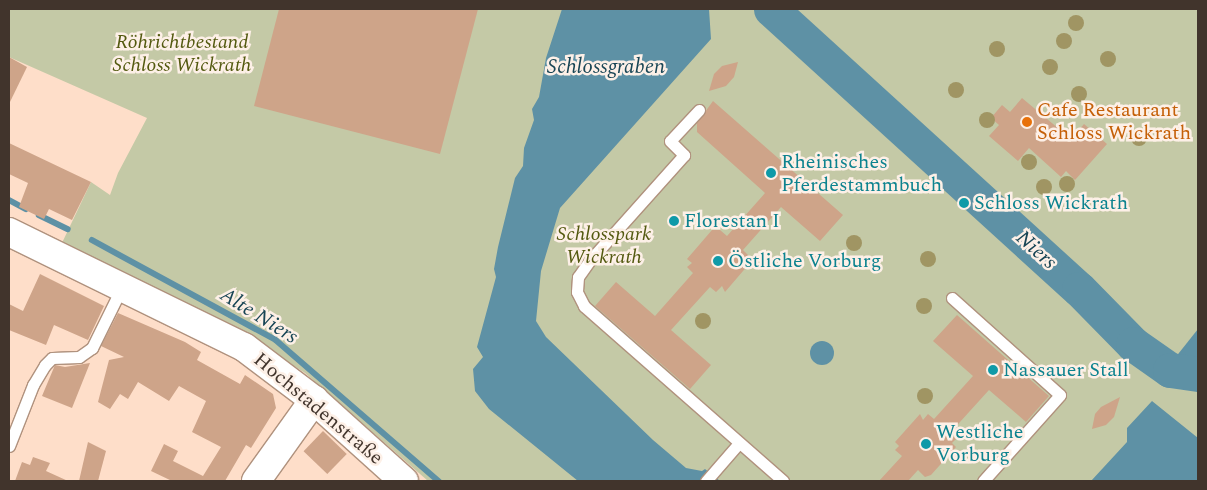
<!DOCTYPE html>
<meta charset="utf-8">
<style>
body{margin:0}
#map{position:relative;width:1207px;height:490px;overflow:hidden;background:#fedec9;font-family:Spectral,serif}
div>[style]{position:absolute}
.green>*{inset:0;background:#c4c9a6}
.water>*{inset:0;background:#5e91a5}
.round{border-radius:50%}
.stream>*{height:5.5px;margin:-2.75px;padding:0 2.75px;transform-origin:2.75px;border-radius:2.75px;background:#5e91a5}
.river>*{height:35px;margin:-17.5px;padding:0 17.5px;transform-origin:17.5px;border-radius:17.5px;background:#5e91a5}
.building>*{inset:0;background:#cea489;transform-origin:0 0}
.roads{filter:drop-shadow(1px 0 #b0927e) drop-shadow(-1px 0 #b0927e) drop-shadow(0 1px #b0927e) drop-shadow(0 -1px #b0927e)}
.service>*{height:11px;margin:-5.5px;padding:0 5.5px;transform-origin:5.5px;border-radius:5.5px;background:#fff}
.tertiary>*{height:28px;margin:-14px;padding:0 14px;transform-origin:14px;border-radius:14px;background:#fff}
.secondary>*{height:28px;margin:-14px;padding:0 14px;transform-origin:14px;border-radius:14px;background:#fff}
.trees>*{width:16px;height:16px;margin:-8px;border-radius:50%;background:#a09563}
.dots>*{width:14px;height:14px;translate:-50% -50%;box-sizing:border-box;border:2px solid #fdf0e7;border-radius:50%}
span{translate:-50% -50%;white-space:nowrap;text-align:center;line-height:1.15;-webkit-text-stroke:5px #fdf0e7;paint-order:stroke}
.park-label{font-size:20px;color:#53590f;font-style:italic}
.food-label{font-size:20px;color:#c56008}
.left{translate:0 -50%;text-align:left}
.culture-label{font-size:20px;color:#0d838f}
.street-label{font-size:20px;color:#41342c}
.water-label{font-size:21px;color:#184555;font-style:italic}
.frame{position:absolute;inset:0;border:10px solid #41342c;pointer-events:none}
</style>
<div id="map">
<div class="green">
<i style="clip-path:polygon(9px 9px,1198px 9px,1198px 481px,428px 481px,305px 373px,249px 337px,61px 245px,91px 182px,110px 195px,118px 173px,147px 118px,9px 57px)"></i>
</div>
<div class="water">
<i style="clip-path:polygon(562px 9px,709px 9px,711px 39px,560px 208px,541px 271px,536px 321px,546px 337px,653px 440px,686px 468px,702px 471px,705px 469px,720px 481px,578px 481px,489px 409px,475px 391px,473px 369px,483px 357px,477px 347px,496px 277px,494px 269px,498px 247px,515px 178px,523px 166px,524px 148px,534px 120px,532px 109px,539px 97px,546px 58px)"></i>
<i style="clip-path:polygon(1198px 329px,1198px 366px,1185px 377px,1173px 376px,1167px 368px)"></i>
<i class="round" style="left:810px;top:341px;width:24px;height:24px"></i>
<i style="clip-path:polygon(1152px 401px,1198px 438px,1198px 481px,1091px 481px,1127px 442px,1127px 428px)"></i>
</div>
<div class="stream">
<i style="left:9px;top:200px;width:19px;rotate:28deg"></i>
<i style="left:39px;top:215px;width:32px;rotate:26deg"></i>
<i style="left:92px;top:240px;width:209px;rotate:28.5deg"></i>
<i style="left:276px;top:340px;width:216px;rotate:40.9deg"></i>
</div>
<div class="river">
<i style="left:771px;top:9px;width:416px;rotate:42.3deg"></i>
<i style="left:1079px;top:289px;width:77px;rotate:45.5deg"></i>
<i style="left:1133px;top:344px;width:45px;rotate:35.1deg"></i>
<i style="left:1170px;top:370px;width:28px;rotate:8deg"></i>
</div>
<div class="building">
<i style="clip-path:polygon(279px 9px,478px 9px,440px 154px,254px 106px)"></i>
<i style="clip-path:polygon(9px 57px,27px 67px,9px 104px)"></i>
<i style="clip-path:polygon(738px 62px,734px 77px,726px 86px,709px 91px,714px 74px,722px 66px)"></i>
<i style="clip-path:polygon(1022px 98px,1071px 139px,1084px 124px,1107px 144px,1075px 180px,1066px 171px,1061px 177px,1029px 148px,1018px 161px,989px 136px,999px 125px,991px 118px,1002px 105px,1010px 112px)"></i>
<i style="clip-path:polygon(713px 101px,843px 215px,820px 241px,781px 207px,743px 250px,749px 256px,744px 261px,749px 264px,725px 292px,722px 286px,716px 292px,710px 287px,671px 330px,711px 365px,690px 389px,595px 306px,616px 282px,655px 316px,693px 273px,687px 267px,692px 263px,687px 259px,712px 230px,720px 230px,727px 236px,765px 193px,697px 132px,697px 123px)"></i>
<i style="clip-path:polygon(9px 143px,91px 182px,72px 220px,49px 209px,44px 219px,19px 207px,28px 183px,9px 174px)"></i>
<i style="clip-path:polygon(40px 274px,104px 306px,88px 340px,54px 325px,46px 345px,9px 330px,9px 304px,23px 311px)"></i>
<i style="clip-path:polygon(118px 313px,185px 342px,201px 352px,197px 360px,240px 384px,245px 375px,273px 394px,276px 408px,251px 448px,246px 445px,225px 481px,172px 481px,151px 471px,164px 444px,178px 451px,173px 461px,203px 476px,221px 447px,192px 432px,206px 401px,179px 386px,169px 401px,138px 382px,128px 399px,120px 394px,110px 409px,98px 402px,109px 360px,124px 357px,101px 346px)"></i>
<i style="clip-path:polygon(957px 315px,1049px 396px,1026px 422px,989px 390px,950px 433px,956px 439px,952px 443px,956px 447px,931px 475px,925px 477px,918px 470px,908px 481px,879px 481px,902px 456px,895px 450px,899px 446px,895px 442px,920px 414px,923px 420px,928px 414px,934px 419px,973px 376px,933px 341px)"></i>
<i style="clip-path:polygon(90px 363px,72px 408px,42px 396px,55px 365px,65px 367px)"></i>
<i style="clip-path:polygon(1120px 397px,1114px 417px,1106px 425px,1092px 429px,1095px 414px,1101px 407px)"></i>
<i style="left:323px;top:431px;width:33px;height:28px;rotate:44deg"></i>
<i style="clip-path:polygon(88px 442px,106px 451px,98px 481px,79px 481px)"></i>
<i style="clip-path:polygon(33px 457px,50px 463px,46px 471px,68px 481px,15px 481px,22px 462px,30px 465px)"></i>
</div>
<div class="roads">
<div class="service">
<i style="left:699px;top:110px;width:42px;rotate:133.1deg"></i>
<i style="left:670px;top:141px;width:20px;rotate:45deg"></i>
<i style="left:684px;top:155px;width:141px;rotate:131.8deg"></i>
<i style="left:590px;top:260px;width:21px;rotate:125deg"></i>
<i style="left:578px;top:277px;width:15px;rotate:94deg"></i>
<i style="left:577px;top:292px;width:16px;rotate:63deg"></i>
<i style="left:584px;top:306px;width:265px;rotate:41.3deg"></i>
<i style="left:952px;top:298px;width:145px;rotate:41.9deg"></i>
<i style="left:1060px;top:395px;width:115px;rotate:131.8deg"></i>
<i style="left:9px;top:446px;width:66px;rotate:-68.5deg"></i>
<i style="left:33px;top:385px;width:23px;rotate:-59deg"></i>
<i style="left:45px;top:365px;width:10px;rotate:-45deg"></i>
<i style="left:52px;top:358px;width:27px;rotate:-2deg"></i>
<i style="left:79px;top:357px;width:16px;rotate:-35deg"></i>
<i style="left:92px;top:348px;width:68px;rotate:-63.8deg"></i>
<i style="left:706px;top:481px;width:50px;rotate:-49deg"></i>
</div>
<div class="tertiary">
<i style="left:9px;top:232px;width:262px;rotate:26.1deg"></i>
<i style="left:244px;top:347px;width:88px;rotate:37.1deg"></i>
</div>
<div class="secondary">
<i style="left:256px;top:481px;width:100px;rotate:-54.4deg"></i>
<i style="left:314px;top:400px;width:121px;rotate:42deg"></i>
</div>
</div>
<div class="trees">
<i style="left:1076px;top:23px"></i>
<i style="left:1064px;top:41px"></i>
<i style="left:997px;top:49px"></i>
<i style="left:1108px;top:59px"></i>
<i style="left:1050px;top:67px"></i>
<i style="left:956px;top:90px"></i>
<i style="left:1079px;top:94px"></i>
<i style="left:987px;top:120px"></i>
<i style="left:1139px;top:138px"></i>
<i style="left:1029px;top:162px"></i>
<i style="left:1067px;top:184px"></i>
<i style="left:1044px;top:187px"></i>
<i style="left:854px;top:243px"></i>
<i style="left:928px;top:259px"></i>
<i style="left:924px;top:306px"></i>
<i style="left:703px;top:321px"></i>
<i style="left:925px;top:396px"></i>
</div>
<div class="dots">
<i style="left:1027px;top:122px;background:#e8710a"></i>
<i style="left:771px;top:173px;background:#0f9aa8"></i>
<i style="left:964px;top:203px;background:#0f9aa8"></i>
<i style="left:674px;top:221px;background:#0f9aa8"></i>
<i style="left:718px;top:261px;background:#0f9aa8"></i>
<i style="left:993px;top:370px;background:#0f9aa8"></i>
<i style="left:926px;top:444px;background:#0f9aa8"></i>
</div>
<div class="park-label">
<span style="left:182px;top:54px">Röhrichtbestand<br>Schloss Wickrath</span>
<span style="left:604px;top:246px">Schlosspark<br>Wickrath</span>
</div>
<div class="food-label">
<span class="left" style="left:1037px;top:122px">Cafe Restaurant<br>Schloss Wickrath</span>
</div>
<div class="culture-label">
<span class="left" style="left:781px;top:174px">Rheinisches<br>Pferdestammbuch</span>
<span class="left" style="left:974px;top:203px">Schloss Wickrath</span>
<span class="left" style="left:684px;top:221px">Florestan I</span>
<span class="left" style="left:728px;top:261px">Östliche Vorburg</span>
<span class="left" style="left:1003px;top:370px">Nassauer Stall</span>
<span class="left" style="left:936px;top:444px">Westliche<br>Vorburg</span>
</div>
<div class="street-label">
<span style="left:318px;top:409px;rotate:40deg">Hochstadenstraße</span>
</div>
<div class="water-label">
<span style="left:606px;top:67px">Schlossgraben</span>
<span style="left:1036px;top:250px;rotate:42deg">Niers</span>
<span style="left:259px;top:316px;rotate:32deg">Alte Niers</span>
</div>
<div class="frame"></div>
</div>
